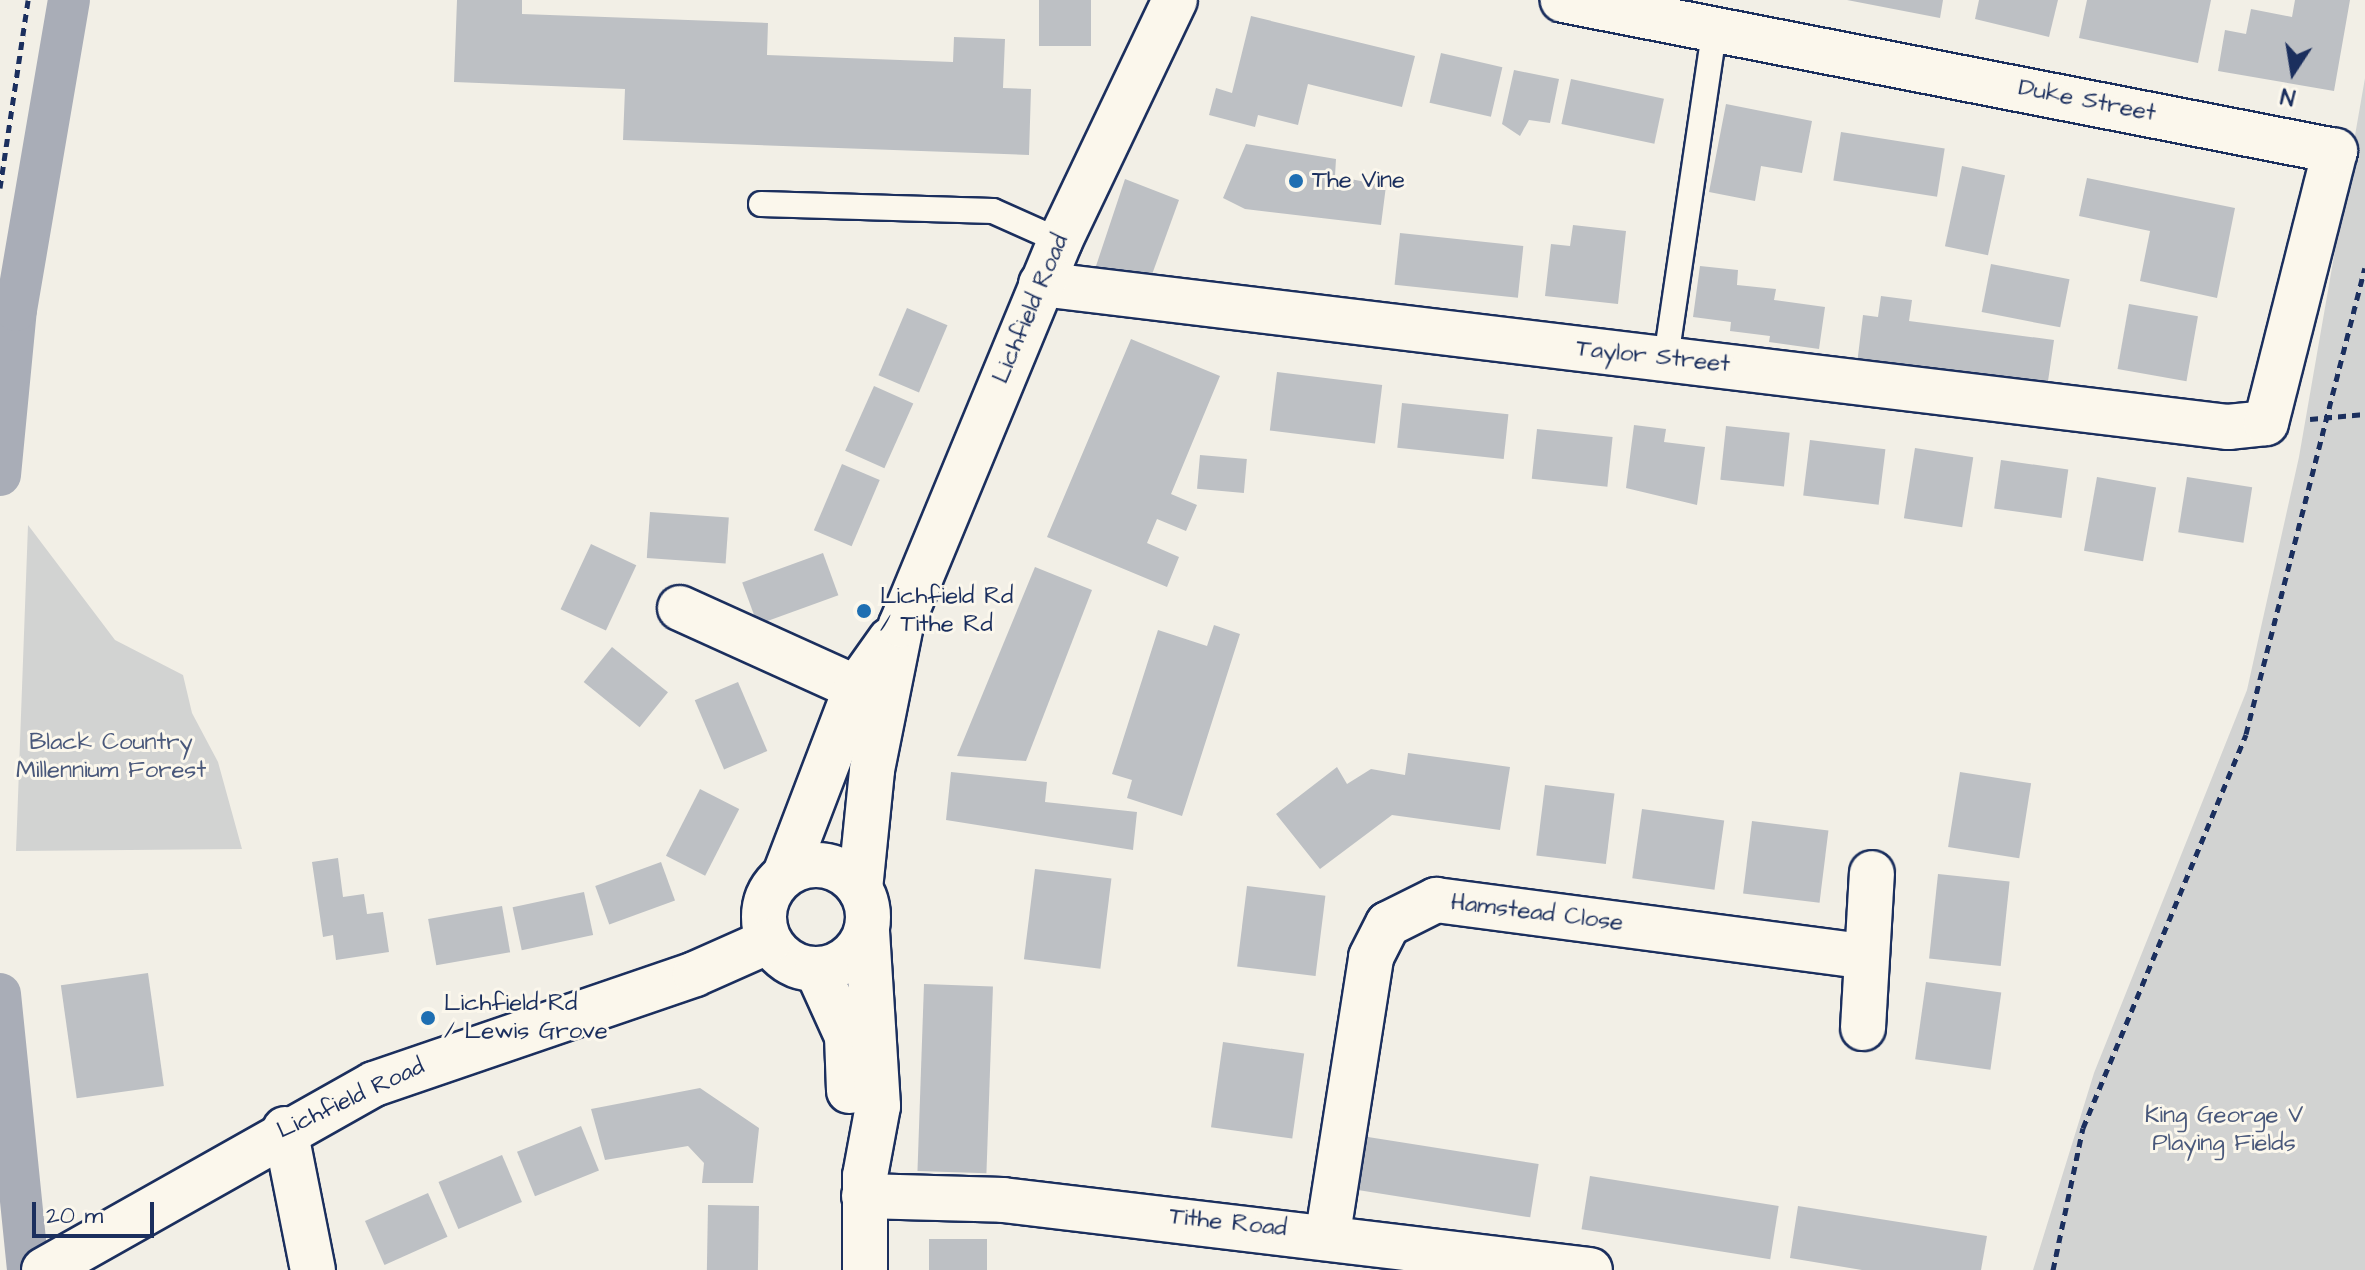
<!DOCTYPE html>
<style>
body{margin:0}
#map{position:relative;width:2365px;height:1270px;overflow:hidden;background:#f2efe6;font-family:"Architects Daughter",sans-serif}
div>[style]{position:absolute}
.green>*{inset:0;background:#d2d3d2}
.canal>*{height:42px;margin:-21px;padding:0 21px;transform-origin:21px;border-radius:21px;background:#a9adb7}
.building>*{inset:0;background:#bdc0c4;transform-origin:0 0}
.path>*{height:5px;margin-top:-2.5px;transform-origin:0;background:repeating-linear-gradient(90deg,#1b2f5e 0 8px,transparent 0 14px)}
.roads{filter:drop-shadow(2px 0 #1b2f5e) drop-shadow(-2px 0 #1b2f5e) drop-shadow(0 2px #1b2f5e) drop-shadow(0 -2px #1b2f5e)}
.lane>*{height:24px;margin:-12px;padding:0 12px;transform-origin:12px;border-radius:12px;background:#fbf7ec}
.street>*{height:44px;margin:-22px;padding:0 22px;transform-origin:22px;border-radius:22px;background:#fbf7ec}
.secondary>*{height:44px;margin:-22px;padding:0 22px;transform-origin:22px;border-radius:22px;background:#fbf7ec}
.secondary>.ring{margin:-22px;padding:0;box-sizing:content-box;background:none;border:44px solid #fbf7ec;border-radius:50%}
.dots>*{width:22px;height:22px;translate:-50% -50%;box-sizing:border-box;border:4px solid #fbf7ec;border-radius:50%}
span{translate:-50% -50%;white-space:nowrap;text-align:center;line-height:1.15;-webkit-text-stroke:6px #fbf7ec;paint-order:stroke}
.street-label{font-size:24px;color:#1b2f5e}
.poi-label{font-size:24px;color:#1b2f5e}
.left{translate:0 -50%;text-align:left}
.park-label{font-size:24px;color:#49587b}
.north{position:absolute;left:2253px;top:32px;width:80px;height:80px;-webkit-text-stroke:6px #fbf7ec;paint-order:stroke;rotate:192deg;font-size:22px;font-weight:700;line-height:32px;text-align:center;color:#1b2f5e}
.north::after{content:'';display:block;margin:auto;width:28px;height:36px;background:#1b2f5e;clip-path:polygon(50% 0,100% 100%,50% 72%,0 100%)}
.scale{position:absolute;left:32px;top:1202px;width:122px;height:36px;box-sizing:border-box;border:4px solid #1b2f5e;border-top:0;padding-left:10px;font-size:24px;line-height:28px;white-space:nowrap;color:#1b2f5e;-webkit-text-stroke:6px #fbf7ec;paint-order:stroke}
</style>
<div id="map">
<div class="green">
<i style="clip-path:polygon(2365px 78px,2365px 1270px,2033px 1270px,2094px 1073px,2247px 690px,2299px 457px)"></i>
<i style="clip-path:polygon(28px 525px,115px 640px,183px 675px,192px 713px,218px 762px,242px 849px,16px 851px)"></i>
</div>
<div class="canal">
<i style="left:0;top:475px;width:166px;rotate:-84.5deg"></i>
<i style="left:16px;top:310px;width:314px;rotate:-80.3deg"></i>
<i style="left:0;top:994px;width:277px;rotate:84.2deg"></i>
</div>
<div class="building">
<i style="clip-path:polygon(457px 0,522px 0,522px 14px,768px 23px,767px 55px,953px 62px,954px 37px,1005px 39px,1003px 88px,1031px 89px,1029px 155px,623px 140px,625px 89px,454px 82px)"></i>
<i style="left:1039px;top:0;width:52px;height:46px"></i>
<i style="clip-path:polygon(1847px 0,1943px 0,1940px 18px)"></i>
<i style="clip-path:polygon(1979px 0,2058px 0,2049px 37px,1975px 19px)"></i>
<i style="clip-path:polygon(2087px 0,2211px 0,2198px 63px,2079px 38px)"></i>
<i style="clip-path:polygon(2295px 0,2350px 0,2334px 91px,2218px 71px,2225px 30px,2246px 34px,2251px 9px,2292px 17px)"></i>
<i style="clip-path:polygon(1251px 16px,1415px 56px,1402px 107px,1308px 84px,1298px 125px,1258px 115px,1255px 127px,1209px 115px,1216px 88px,1232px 93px)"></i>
<i style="left:1441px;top:53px;width:63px;height:51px;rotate:13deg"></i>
<i style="clip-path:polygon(1514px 70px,1559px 79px,1550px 123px,1529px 120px,1520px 136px,1502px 124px)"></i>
<i style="left:1571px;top:79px;width:95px;height:46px;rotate:12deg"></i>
<i style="clip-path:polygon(1726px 104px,1812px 121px,1802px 173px,1761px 166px,1755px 201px,1709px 192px)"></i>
<i style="left:1841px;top:132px;width:105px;height:49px;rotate:9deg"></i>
<i style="clip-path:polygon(1246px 144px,1336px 159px,1335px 176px,1386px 186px,1381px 225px,1245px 209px,1223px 198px)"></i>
<i style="left:1962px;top:166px;width:44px;height:82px;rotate:12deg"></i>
<i style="clip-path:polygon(2087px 178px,2235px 208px,2217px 298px,2140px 281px,2150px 231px,2079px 216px)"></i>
<i style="clip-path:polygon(1125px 179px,1179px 200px,1150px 280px,1094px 272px)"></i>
<i style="clip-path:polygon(1573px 225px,1626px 231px,1618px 304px,1545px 296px,1551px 244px,1570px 246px)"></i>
<i style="left:1400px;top:233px;width:124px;height:52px;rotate:6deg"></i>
<i style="left:1991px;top:264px;width:80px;height:49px;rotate:11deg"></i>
<i style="clip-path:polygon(1700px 266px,1738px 270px,1737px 285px,1776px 289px,1774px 300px,1825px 307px,1819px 349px,1769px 342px,1770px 336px,1730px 331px,1731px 322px,1693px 317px)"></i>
<i style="clip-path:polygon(1881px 296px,1912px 300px,1909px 321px,2054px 340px,2047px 388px,1857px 364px,1863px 315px,1878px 317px)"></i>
<i style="left:2129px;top:304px;width:70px;height:66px;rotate:10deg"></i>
<i style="left:907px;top:308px;width:44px;height:73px;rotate:23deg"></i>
<i style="clip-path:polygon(1131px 339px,1220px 376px,1171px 494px,1197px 505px,1186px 531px,1157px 519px,1147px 543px,1179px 557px,1167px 587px,1047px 537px)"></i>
<i style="left:1277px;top:372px;width:106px;height:59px;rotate:7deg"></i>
<i style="left:874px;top:386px;width:43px;height:71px;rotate:24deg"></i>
<i style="left:1402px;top:403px;width:107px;height:45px;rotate:6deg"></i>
<i style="clip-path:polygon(1634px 425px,1666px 429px,1664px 442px,1705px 447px,1697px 505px,1626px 488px)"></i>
<i style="left:1726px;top:426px;width:64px;height:54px;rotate:6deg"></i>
<i style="left:1537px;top:429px;width:76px;height:50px;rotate:6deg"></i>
<i style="left:1810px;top:440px;width:76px;height:56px;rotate:7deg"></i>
<i style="left:1915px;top:448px;width:59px;height:71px;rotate:9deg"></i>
<i style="left:1200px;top:455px;width:47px;height:34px;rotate:5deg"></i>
<i style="left:2001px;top:460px;width:68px;height:49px;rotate:8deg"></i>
<i style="left:842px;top:464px;width:41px;height:72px;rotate:23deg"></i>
<i style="left:2097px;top:477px;width:60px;height:75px;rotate:10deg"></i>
<i style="left:2187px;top:477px;width:66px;height:56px;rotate:9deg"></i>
<i style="left:650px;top:512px;width:79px;height:46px;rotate:4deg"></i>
<i style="left:591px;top:544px;width:50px;height:72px;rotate:25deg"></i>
<i style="left:823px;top:553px;width:45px;height:86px;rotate:70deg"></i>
<i style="clip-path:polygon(1035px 567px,1092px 590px,1026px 761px,957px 756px)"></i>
<i style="clip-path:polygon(1214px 625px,1240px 634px,1182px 816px,1127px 798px,1132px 780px,1112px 774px,1158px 630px,1207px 646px)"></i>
<i style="left:612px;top:647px;width:72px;height:45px;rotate:39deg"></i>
<i style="left:738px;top:682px;width:75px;height:47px;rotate:67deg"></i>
<i style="clip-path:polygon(1408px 753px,1510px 767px,1500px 830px,1392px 815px,1320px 869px,1276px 814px,1337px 767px,1347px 784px,1371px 769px,1405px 775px)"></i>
<i style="clip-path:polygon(951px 772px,1047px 782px,1045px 802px,1137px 812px,1133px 850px,946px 820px)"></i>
<i style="left:1960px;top:772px;width:72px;height:76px;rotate:9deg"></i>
<i style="left:1545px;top:785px;width:70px;height:71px;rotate:7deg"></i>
<i style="left:700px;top:789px;width:44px;height:75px;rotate:27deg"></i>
<i style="left:1642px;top:809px;width:83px;height:70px;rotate:8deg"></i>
<i style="left:1752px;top:821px;width:77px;height:73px;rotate:7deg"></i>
<i style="clip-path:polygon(338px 858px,343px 897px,364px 894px,367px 914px,383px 912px,389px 952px,336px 960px,333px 935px,323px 937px,312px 862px)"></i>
<i style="left:661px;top:862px;width:41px;height:70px;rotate:70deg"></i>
<i style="left:1035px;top:869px;width:77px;height:91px;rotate:7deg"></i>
<i style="left:1938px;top:874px;width:72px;height:85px;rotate:6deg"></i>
<i style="left:1247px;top:886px;width:79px;height:81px;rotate:7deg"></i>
<i style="left:584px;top:892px;width:44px;height:73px;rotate:78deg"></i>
<i style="left:502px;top:906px;width:47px;height:75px;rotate:80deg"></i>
<i style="left:148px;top:973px;width:114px;height:88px;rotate:82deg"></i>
<i style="left:1926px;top:982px;width:76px;height:78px;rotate:8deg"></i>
<i style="left:924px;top:984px;width:69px;height:187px;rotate:2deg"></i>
<i style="left:1223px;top:1042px;width:82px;height:86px;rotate:8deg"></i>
<i style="clip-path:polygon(700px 1088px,759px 1128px,753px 1183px,702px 1183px,704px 1163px,688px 1146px,605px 1160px,591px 1109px)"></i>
<i style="left:581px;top:1126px;width:48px;height:69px;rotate:68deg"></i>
<i style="left:1349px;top:1134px;width:192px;height:54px;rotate:9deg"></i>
<i style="left:502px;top:1155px;width:51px;height:69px;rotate:67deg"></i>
<i style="left:1590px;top:1176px;width:191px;height:54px;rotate:9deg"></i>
<i style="left:428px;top:1193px;width:48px;height:69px;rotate:66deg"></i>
<i style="left:708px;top:1205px;width:51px;height:65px;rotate:1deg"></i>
<i style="clip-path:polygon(1798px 1206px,1987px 1236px,1981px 1270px,1862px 1270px,1790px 1258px)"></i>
<i style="left:929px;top:1239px;width:58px;height:31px"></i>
</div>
<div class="path">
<i style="left:0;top:188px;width:190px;rotate:-81.5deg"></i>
<i style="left:2310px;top:419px;width:55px;rotate:-5.2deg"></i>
<i style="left:2053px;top:1270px;width:145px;rotate:-78.1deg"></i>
<i style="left:2083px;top:1128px;width:426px;rotate:-67.5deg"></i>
<i style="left:2246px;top:734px;width:481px;rotate:-75.7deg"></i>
</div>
<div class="roads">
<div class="lane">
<i style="left:761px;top:204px;width:232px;rotate:1.7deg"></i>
<i style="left:993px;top:211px;width:73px;rotate:24.1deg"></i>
<i style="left:1666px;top:358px;width:334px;rotate:-81.6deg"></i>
</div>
<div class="street">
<i style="left:1041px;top:284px;width:1196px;rotate:6.87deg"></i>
<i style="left:2228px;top:427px;width:38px;rotate:-6deg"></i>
<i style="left:2266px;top:423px;width:281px;rotate:-75.8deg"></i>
<i style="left:2335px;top:151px;width:787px;rotate:-168.93deg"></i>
<i style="left:680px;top:608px;width:193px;rotate:24.4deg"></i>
<i style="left:1863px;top:1028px;width:155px;rotate:-86.7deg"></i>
<i style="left:285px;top:1129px;width:144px;rotate:78.8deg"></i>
<i style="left:864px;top:1196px;width:139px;rotate:1.6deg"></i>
<i style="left:1003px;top:1200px;width:591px;rotate:6.8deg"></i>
<i style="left:1328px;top:1233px;width:279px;rotate:-81.1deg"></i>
<i style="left:1371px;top:957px;width:37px;rotate:-63deg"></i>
<i style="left:1388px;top:924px;width:54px;rotate:-26.6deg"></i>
<i style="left:1436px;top:900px;width:430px;rotate:7.5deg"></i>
</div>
<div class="secondary">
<i class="ring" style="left:764px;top:865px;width:60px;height:60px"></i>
<i style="left:785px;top:874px;width:199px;rotate:-69.1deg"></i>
<i style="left:856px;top:688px;width:59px;rotate:-54.7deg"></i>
<i style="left:860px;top:889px;width:120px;rotate:-84.2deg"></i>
<i style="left:872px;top:770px;width:148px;rotate:-78.7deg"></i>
<i style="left:901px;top:625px;width:416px;rotate:-67.5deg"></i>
<i style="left:1060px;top:241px;width:267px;rotate:-64.5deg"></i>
<i style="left:817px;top:970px;width:72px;rotate:65.6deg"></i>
<i style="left:847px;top:1036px;width:55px;rotate:87.9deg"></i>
<i style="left:44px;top:1270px;width:379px;rotate:-29.4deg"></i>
<i style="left:374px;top:1084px;width:339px;rotate:-18.9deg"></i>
<i style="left:695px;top:974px;width:81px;rotate:-24deg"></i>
<i style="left:865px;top:1270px;width:94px;rotate:-90deg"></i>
<i style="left:865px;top:1176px;width:71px;rotate:-79.5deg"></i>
<i style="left:878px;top:1106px;width:177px;rotate:-93.6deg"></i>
</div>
</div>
<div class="dots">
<i style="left:1296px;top:181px;background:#1f6fb2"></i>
<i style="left:864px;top:611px;background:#1f6fb2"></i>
<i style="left:428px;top:1018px;background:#1f6fb2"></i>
</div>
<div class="street-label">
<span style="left:2087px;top:101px;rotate:11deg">Duke Street</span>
<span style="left:1031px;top:309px;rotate:-67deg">Lichfield Road</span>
<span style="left:1653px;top:357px;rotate:6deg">Taylor Street</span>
<span style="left:1537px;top:913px;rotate:7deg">Hamstead Close</span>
<span style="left:351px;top:1099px;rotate:-25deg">Lichfield Road</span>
<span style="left:1228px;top:1223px;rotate:6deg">Tithe Road</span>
</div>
<div class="poi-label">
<span class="left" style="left:1312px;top:181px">The Vine</span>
<span class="left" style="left:880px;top:611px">Lichfield Rd<br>/ Tithe Rd</span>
<span class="left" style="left:444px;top:1018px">Lichfield Rd<br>/ Lewis Grove</span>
</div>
<div class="park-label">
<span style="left:111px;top:757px">Black Country<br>Millennium Forest</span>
<span style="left:2224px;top:1130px">King George V<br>Playing Fields</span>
</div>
<div class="north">N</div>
<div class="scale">20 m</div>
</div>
